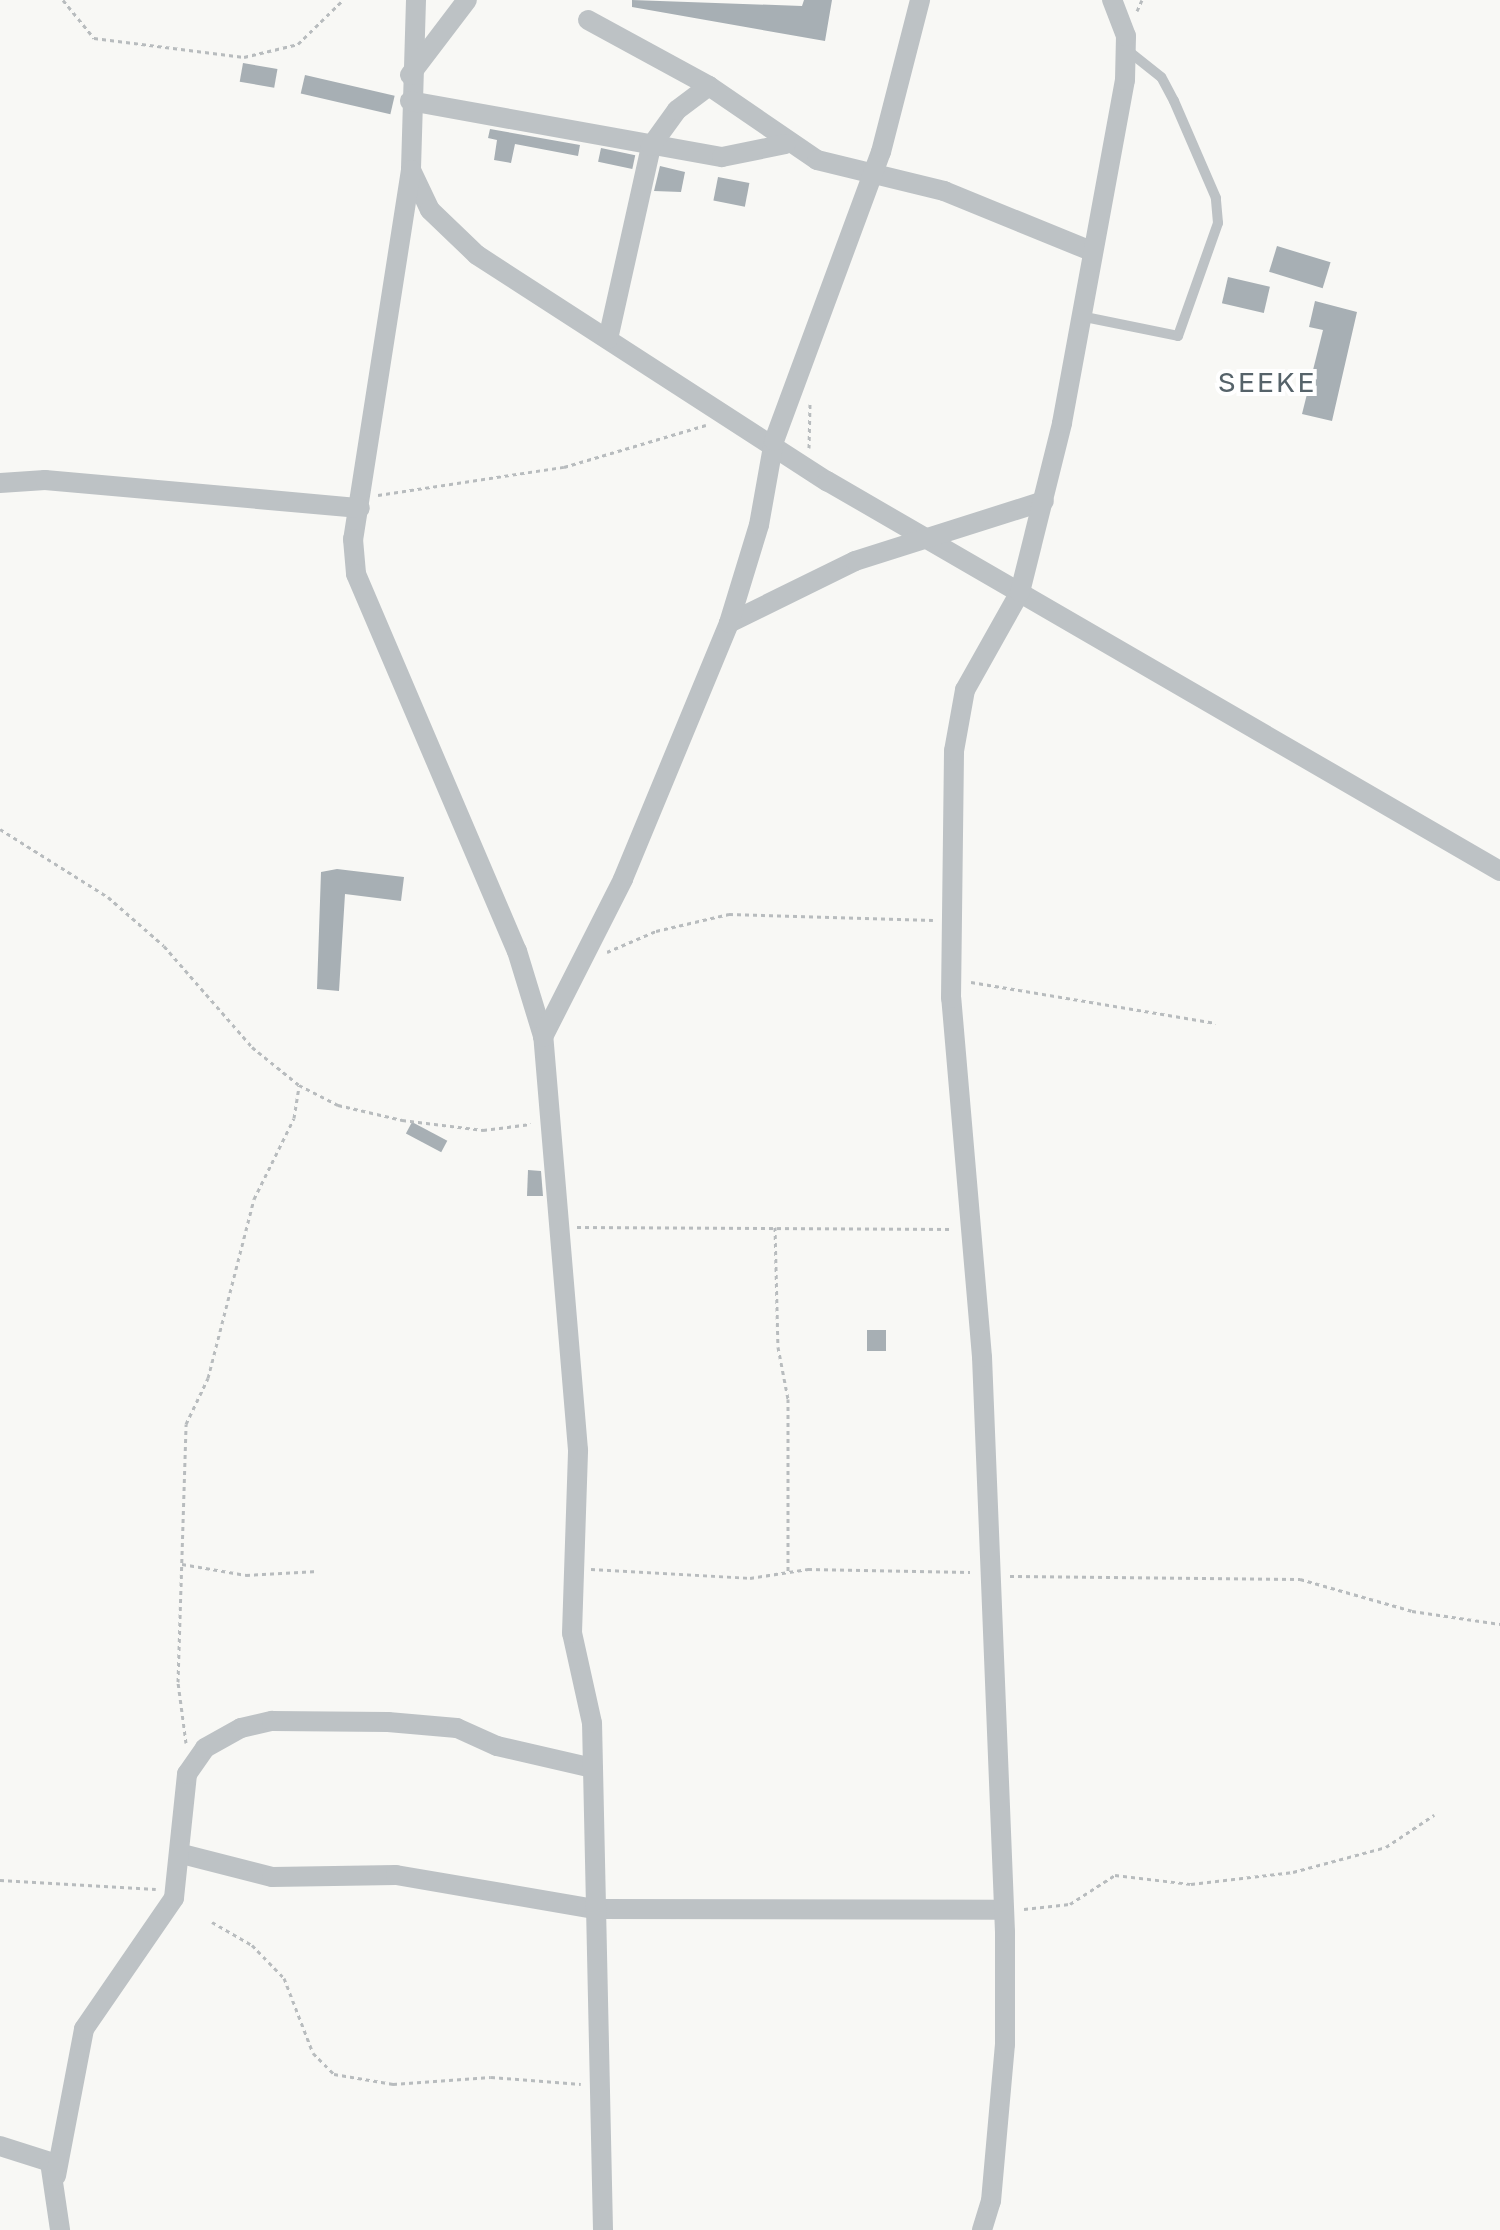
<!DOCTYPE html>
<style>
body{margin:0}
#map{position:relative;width:1500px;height:2230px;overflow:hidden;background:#f8f8f5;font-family:"Golos Text",sans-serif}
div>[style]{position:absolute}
.building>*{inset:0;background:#a7afb4;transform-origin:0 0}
.path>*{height:3px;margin-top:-1.5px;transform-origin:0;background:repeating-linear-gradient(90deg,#b8bcbe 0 4px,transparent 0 8px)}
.lane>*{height:10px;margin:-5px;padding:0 5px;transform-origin:5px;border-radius:5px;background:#bdc2c5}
.street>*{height:20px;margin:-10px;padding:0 10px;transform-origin:10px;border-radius:10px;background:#bdc2c5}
span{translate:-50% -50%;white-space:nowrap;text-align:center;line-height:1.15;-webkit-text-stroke:8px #fff;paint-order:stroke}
.quarter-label{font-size:28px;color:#56636a;letter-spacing:2px}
</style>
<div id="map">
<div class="building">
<i style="clip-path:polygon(632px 0,802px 6px,804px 0,832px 0,825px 41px,632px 7px)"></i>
<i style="left:243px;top:63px;width:35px;height:19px;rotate:10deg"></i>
<i style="left:305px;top:75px;width:92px;height:19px;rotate:13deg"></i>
<i style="clip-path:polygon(490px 129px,580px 145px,578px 156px,515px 144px,511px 163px,494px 160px,497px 140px,488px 138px)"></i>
<i style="left:601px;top:148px;width:35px;height:14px;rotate:12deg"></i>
<i style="clip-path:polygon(660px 166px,685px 172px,681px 192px,654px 191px)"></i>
<i style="left:718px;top:177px;width:32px;height:24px;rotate:11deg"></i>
<i style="left:1277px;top:246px;width:56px;height:27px;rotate:17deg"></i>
<i style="left:1228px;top:277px;width:43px;height:27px;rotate:13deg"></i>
<i style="clip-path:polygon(1315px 301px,1357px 312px,1332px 421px,1302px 414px,1323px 330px,1309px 327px)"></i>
<i style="clip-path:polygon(337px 869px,404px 877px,401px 901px,345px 894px,339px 991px,317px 989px,321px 872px)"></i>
<i style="left:412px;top:1122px;width:40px;height:13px;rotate:28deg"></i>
<i style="clip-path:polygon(528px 1170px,541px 1171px,543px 1196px,527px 1196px)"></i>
<i style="left:867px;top:1330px;width:19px;height:21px"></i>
</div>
<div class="path">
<i style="left:63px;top:0;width:49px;rotate:50.8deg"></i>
<i style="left:94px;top:38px;width:151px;rotate:7.2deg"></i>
<i style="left:244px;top:57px;width:56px;rotate:-13.5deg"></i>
<i style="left:298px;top:44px;width:63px;rotate:-44.4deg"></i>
<i style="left:1137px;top:11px;width:12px;rotate:-66deg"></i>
<i style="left:809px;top:448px;width:44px;rotate:-88.7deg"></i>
<i style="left:378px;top:495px;width:188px;rotate:-8.6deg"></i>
<i style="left:564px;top:467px;width:148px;rotate:-16.5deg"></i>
<i style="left:0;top:829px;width:128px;rotate:32.2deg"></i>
<i style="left:108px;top:897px;width:74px;rotate:41.2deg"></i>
<i style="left:164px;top:946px;width:134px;rotate:48.9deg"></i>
<i style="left:252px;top:1047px;width:60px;rotate:39deg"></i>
<i style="left:299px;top:1085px;width:44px;rotate:27.1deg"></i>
<i style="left:338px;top:1105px;width:66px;rotate:13.2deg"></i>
<i style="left:402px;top:1120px;width:82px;rotate:7deg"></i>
<i style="left:483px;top:1130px;width:48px;rotate:-7.1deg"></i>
<i style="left:607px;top:952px;width:53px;rotate:-23.2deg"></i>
<i style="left:656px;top:931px;width:75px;rotate:-13.1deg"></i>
<i style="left:729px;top:914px;width:204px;rotate:1.7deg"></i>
<i style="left:971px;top:982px;width:248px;rotate:9.5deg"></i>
<i style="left:577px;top:1227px;width:376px;rotate:0.3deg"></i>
<i style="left:775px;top:1227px;width:120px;rotate:88.6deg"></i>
<i style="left:778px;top:1347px;width:53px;rotate:79.1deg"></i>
<i style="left:788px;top:1399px;width:173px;rotate:90deg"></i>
<i style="left:182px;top:1564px;width:65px;rotate:9.8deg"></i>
<i style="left:246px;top:1575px;width:72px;rotate:-3.2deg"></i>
<i style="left:591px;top:1569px;width:159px;rotate:3.2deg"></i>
<i style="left:750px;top:1578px;width:59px;rotate:-8.8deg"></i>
<i style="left:808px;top:1569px;width:162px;rotate:1.1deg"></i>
<i style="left:1010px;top:1576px;width:290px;rotate:0.6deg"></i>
<i style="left:1300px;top:1579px;width:116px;rotate:15.9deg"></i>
<i style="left:1412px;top:1611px;width:89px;rotate:8.4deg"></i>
<i style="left:186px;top:1743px;width:62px;rotate:-97.5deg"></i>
<i style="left:178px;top:1682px;width:258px;rotate:-88.2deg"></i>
<i style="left:186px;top:1424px;width:51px;rotate:-64.4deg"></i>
<i style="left:208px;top:1378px;width:185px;rotate:-75.6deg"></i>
<i style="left:254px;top:1199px;width:90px;rotate:-63.7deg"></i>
<i style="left:294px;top:1118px;width:33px;rotate:-81deg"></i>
<i style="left:0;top:1880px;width:156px;rotate:3.3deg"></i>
<i style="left:1024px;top:1909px;width:46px;rotate:-6.2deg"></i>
<i style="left:1070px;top:1904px;width:54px;rotate:-32.8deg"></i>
<i style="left:1115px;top:1875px;width:77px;rotate:6.8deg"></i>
<i style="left:1191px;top:1884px;width:103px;rotate:-6.7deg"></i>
<i style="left:1293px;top:1872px;width:96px;rotate:-15deg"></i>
<i style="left:1386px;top:1847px;width:58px;rotate:-33.7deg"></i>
<i style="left:212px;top:1922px;width:46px;rotate:29.9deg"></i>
<i style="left:252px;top:1945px;width:46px;rotate:45.9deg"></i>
<i style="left:284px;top:1978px;width:80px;rotate:68.9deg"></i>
<i style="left:313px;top:2053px;width:30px;rotate:45deg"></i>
<i style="left:334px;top:2074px;width:60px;rotate:9.6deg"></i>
<i style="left:393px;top:2084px;width:98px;rotate:-4.1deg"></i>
<i style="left:491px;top:2077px;width:90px;rotate:4.4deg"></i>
</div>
<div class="lane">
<i style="left:1080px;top:316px;width:100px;rotate:11.5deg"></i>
<i style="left:1178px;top:336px;width:120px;rotate:-70.5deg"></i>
<i style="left:1218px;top:223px;width:25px;rotate:-95deg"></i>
<i style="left:1216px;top:198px;width:106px;rotate:-113.4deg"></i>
<i style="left:1174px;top:101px;width:27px;rotate:-118deg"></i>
<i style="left:1161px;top:77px;width:43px;rotate:-141.5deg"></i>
</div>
<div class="street">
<i style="left:416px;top:0;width:170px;rotate:91.7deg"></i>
<i style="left:411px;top:170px;width:44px;rotate:64.6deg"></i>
<i style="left:430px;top:210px;width:65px;rotate:43.8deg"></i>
<i style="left:477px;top:255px;width:417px;rotate:32.9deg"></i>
<i style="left:827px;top:481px;width:778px;rotate:30.09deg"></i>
<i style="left:588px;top:20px;width:138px;rotate:28.6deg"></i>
<i style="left:709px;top:86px;width:131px;rotate:34.4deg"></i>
<i style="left:817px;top:160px;width:131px;rotate:13.7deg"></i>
<i style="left:944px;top:191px;width:159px;rotate:22.2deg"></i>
<i style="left:410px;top:75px;width:94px;rotate:-52.8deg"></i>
<i style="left:410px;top:101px;width:317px;rotate:10.2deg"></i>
<i style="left:722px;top:157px;width:65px;rotate:-11.5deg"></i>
<i style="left:411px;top:170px;width:374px;rotate:98.9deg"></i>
<i style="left:353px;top:539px;width:35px;rotate:85deg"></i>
<i style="left:356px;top:574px;width:410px;rotate:66.9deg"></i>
<i style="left:517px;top:951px;width:89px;rotate:73deg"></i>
<i style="left:608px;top:339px;width:198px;rotate:-77.4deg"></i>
<i style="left:651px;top:146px;width:44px;rotate:-54.2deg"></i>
<i style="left:677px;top:110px;width:40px;rotate:-37deg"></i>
<i style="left:0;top:483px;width:45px;rotate:-3.8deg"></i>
<i style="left:45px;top:480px;width:316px;rotate:5.1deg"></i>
<i style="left:729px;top:623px;width:140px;rotate:-26.2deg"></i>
<i style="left:855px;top:561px;width:198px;rotate:-17.6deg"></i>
<i style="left:182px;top:1854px;width:93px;rotate:14.3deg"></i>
<i style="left:272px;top:1877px;width:124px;rotate:-0.9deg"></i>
<i style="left:396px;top:1875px;width:202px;rotate:9.7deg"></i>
<i style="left:595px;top:1909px;width:409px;rotate:0.1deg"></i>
<i style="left:0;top:2146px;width:52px;rotate:17.7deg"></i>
<i style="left:50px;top:2162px;width:69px;rotate:81.6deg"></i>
<i style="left:56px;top:2176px;width:150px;rotate:-79.2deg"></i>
<i style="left:84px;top:2029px;width:159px;rotate:-55.5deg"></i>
<i style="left:174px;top:1898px;width:125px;rotate:-84deg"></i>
<i style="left:187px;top:1774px;width:32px;rotate:-55deg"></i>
<i style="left:205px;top:1748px;width:41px;rotate:-29.1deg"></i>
<i style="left:241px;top:1728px;width:32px;rotate:-13deg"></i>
<i style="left:272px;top:1721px;width:116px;rotate:0.5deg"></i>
<i style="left:388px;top:1722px;width:69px;rotate:5deg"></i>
<i style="left:457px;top:1728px;width:44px;rotate:24.2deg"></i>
<i style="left:497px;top:1746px;width:98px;rotate:12.9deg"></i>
<i style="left:603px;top:2230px;width:507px;rotate:-91.24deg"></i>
<i style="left:592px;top:1723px;width:92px;rotate:-102.5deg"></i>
<i style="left:572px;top:1633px;width:183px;rotate:-88.1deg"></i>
<i style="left:578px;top:1450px;width:414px;rotate:-94.8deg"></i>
<i style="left:543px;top:1037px;width:177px;rotate:-63.1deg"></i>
<i style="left:623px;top:879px;width:277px;rotate:-67.5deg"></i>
<i style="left:729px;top:623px;width:102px;rotate:-73deg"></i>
<i style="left:759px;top:525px;width:85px;rotate:-79.9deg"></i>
<i style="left:774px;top:441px;width:308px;rotate:-69.7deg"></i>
<i style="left:881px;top:152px;width:157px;rotate:-75.6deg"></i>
<i style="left:982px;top:2230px;width:30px;rotate:-73deg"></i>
<i style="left:991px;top:2201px;width:158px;rotate:-84.9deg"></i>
<i style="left:1005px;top:2044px;width:112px;rotate:-90deg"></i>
<i style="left:1005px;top:1932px;width:575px;rotate:-92.29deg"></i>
<i style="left:982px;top:1357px;width:360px;rotate:-94.9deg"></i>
<i style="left:951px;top:998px;width:247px;rotate:-89.3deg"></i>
<i style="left:954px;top:751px;width:62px;rotate:-79.8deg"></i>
<i style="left:965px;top:690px;width:112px;rotate:-60.7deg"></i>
<i style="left:1020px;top:592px;width:174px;rotate:-76deg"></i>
<i style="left:1062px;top:423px;width:349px;rotate:-79.6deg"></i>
<i style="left:1125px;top:80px;width:44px;rotate:-88.7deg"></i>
<i style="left:1126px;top:36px;width:39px;rotate:-111deg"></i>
</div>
<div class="quarter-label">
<span style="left:1267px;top:382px">SEEKE</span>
</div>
</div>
